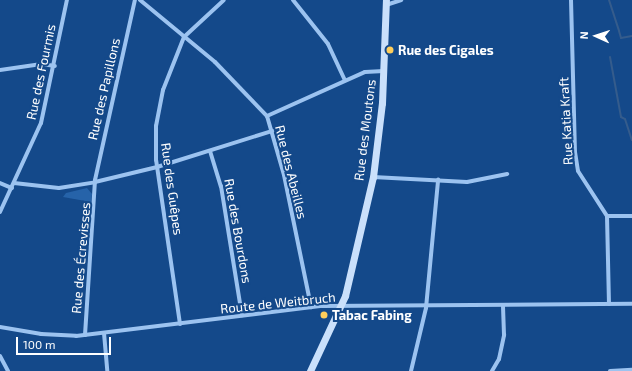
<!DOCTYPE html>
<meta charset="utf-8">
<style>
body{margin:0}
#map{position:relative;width:632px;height:371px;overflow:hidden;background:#14498a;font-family:"Exo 2",sans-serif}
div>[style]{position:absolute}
.green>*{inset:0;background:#2663a9}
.stream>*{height:2px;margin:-1px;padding:0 1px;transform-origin:1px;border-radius:1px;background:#355c8c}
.street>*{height:4px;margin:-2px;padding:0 2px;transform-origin:2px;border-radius:2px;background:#9cc3f0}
.secondary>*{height:7px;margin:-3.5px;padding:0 3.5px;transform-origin:3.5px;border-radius:3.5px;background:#cae0fb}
.dots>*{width:11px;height:11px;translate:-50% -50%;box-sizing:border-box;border:2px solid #14498a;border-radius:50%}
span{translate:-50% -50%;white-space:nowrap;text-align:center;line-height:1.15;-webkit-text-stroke:4px #14498a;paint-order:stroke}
.poi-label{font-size:13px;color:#fff;font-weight:700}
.left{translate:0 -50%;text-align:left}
.street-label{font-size:13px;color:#fff}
.north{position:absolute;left:576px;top:16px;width:40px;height:40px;-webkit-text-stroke:3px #14498a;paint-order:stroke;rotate:273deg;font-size:11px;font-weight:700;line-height:16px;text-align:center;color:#fff}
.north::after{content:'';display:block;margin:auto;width:14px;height:18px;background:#fff;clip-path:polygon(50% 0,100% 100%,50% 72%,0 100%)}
.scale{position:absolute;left:16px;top:337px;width:95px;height:18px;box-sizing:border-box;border:2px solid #fff;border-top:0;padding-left:5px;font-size:12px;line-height:14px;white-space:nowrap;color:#fff;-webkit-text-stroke:3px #14498a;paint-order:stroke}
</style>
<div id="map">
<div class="green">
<i style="clip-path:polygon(87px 188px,92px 194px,91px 202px,63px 197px,66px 193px)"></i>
</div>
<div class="stream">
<i style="left:609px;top:0;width:32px;rotate:72deg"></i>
<i style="left:619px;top:31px;width:7px;rotate:74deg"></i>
<i style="left:621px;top:38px;width:11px;rotate:-10deg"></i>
<i style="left:610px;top:57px;width:61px;rotate:79.6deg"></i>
<i style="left:621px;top:117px;width:4px;rotate:27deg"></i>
<i style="left:625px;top:119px;width:22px;rotate:72deg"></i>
</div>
<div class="street">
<i style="left:140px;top:0;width:97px;rotate:39.6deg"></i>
<i style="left:215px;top:62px;width:75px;rotate:46.1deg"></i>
<i style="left:267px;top:116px;width:61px;rotate:73.9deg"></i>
<i style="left:284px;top:175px;width:135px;rotate:78.4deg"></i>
<i style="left:293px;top:0;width:56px;rotate:51.5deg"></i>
<i style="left:328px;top:44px;width:40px;rotate:65deg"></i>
<i style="left:571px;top:0;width:152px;rotate:88.5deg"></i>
<i style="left:575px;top:152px;width:19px;rotate:81deg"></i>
<i style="left:578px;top:171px;width:54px;rotate:57.2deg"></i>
<i style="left:607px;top:216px;width:88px;rotate:88.7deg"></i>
<i style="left:386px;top:5px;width:16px;rotate:-18deg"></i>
<i style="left:0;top:70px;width:42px;rotate:-8.1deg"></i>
<i style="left:42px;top:64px;width:13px;rotate:9deg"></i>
<i style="left:267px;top:116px;width:107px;rotate:-24.2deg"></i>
<i style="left:365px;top:72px;width:19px;rotate:-3deg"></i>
<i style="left:210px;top:151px;width:37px;rotate:73deg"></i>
<i style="left:221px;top:186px;width:131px;rotate:80.8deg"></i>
<i style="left:373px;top:177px;width:94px;rotate:3deg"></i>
<i style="left:467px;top:182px;width:41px;rotate:-11.3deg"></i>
<i style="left:0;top:183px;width:13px;rotate:23deg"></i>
<i style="left:14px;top:183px;width:45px;rotate:6.3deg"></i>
<i style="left:59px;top:188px;width:36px;rotate:-9deg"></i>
<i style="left:95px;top:182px;width:64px;rotate:-13.6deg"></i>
<i style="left:157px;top:167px;width:121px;rotate:-17.4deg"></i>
<i style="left:0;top:212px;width:98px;rotate:-65.3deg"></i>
<i style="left:41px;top:123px;width:126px;rotate:-78.1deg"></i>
<i style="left:607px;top:216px;width:25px"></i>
<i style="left:180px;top:324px;width:166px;rotate:-98.3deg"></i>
<i style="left:156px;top:160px;width:34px;rotate:-90deg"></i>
<i style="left:156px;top:126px;width:37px;rotate:-79deg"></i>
<i style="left:163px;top:90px;width:57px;rotate:-68.4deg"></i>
<i style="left:184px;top:37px;width:54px;rotate:-42.8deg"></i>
<i style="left:0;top:327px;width:42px;rotate:9.7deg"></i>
<i style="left:41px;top:334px;width:35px;rotate:3deg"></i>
<i style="left:76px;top:336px;width:248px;rotate:-7deg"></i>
<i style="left:322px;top:306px;width:310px;rotate:-0.4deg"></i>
<i style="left:104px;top:333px;width:38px;rotate:85deg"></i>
<i style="left:85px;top:335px;width:155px;rotate:-86.3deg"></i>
<i style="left:95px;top:180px;width:184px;rotate:-77.5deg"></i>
<i style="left:0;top:356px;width:17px;rotate:62deg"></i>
<i style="left:411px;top:371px;width:65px;rotate:-76.6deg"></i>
<i style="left:426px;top:308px;width:129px;rotate:-84.6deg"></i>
<i style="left:492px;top:371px;width:14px;rotate:-60deg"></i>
<i style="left:499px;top:359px;width:25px;rotate:-78deg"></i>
<i style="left:504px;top:335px;width:30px;rotate:-92deg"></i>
<i style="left:610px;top:371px;width:22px;rotate:-3deg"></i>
</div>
<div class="secondary">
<i style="left:310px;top:371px;width:83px;rotate:-65deg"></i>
<i style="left:345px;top:296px;width:122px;rotate:-76.8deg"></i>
<i style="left:373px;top:177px;width:75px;rotate:-83.1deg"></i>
<i style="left:382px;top:103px;width:103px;rotate:-87.8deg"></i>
</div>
<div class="dots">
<i style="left:390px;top:50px;background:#ffce5b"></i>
<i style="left:324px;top:315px;background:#ffce5b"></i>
</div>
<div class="poi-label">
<span class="left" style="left:398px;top:50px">Rue des Cigales</span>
<span class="left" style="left:332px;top:315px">Tabac Fabing</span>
</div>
<div class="street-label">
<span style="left:41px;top:72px;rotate:-78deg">Rue des Fourmis</span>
<span style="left:104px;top:89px;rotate:-77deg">Rue des Papillons</span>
<span style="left:566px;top:121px;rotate:-93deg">Rue Katia Kraft</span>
<span style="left:365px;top:130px;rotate:-83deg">Rue des Moutons</span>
<span style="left:291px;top:172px;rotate:76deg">Rue des Abeilles</span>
<span style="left:172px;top:189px;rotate:82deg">Rue des Guêpes</span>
<span style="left:238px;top:231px;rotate:80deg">Rue des Bourdons</span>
<span style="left:81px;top:258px;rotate:-85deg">Rue des Écrevisses</span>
<span style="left:278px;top:303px;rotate:-6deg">Route de Weitbruch</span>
</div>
<div class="north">N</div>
<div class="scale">100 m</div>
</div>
